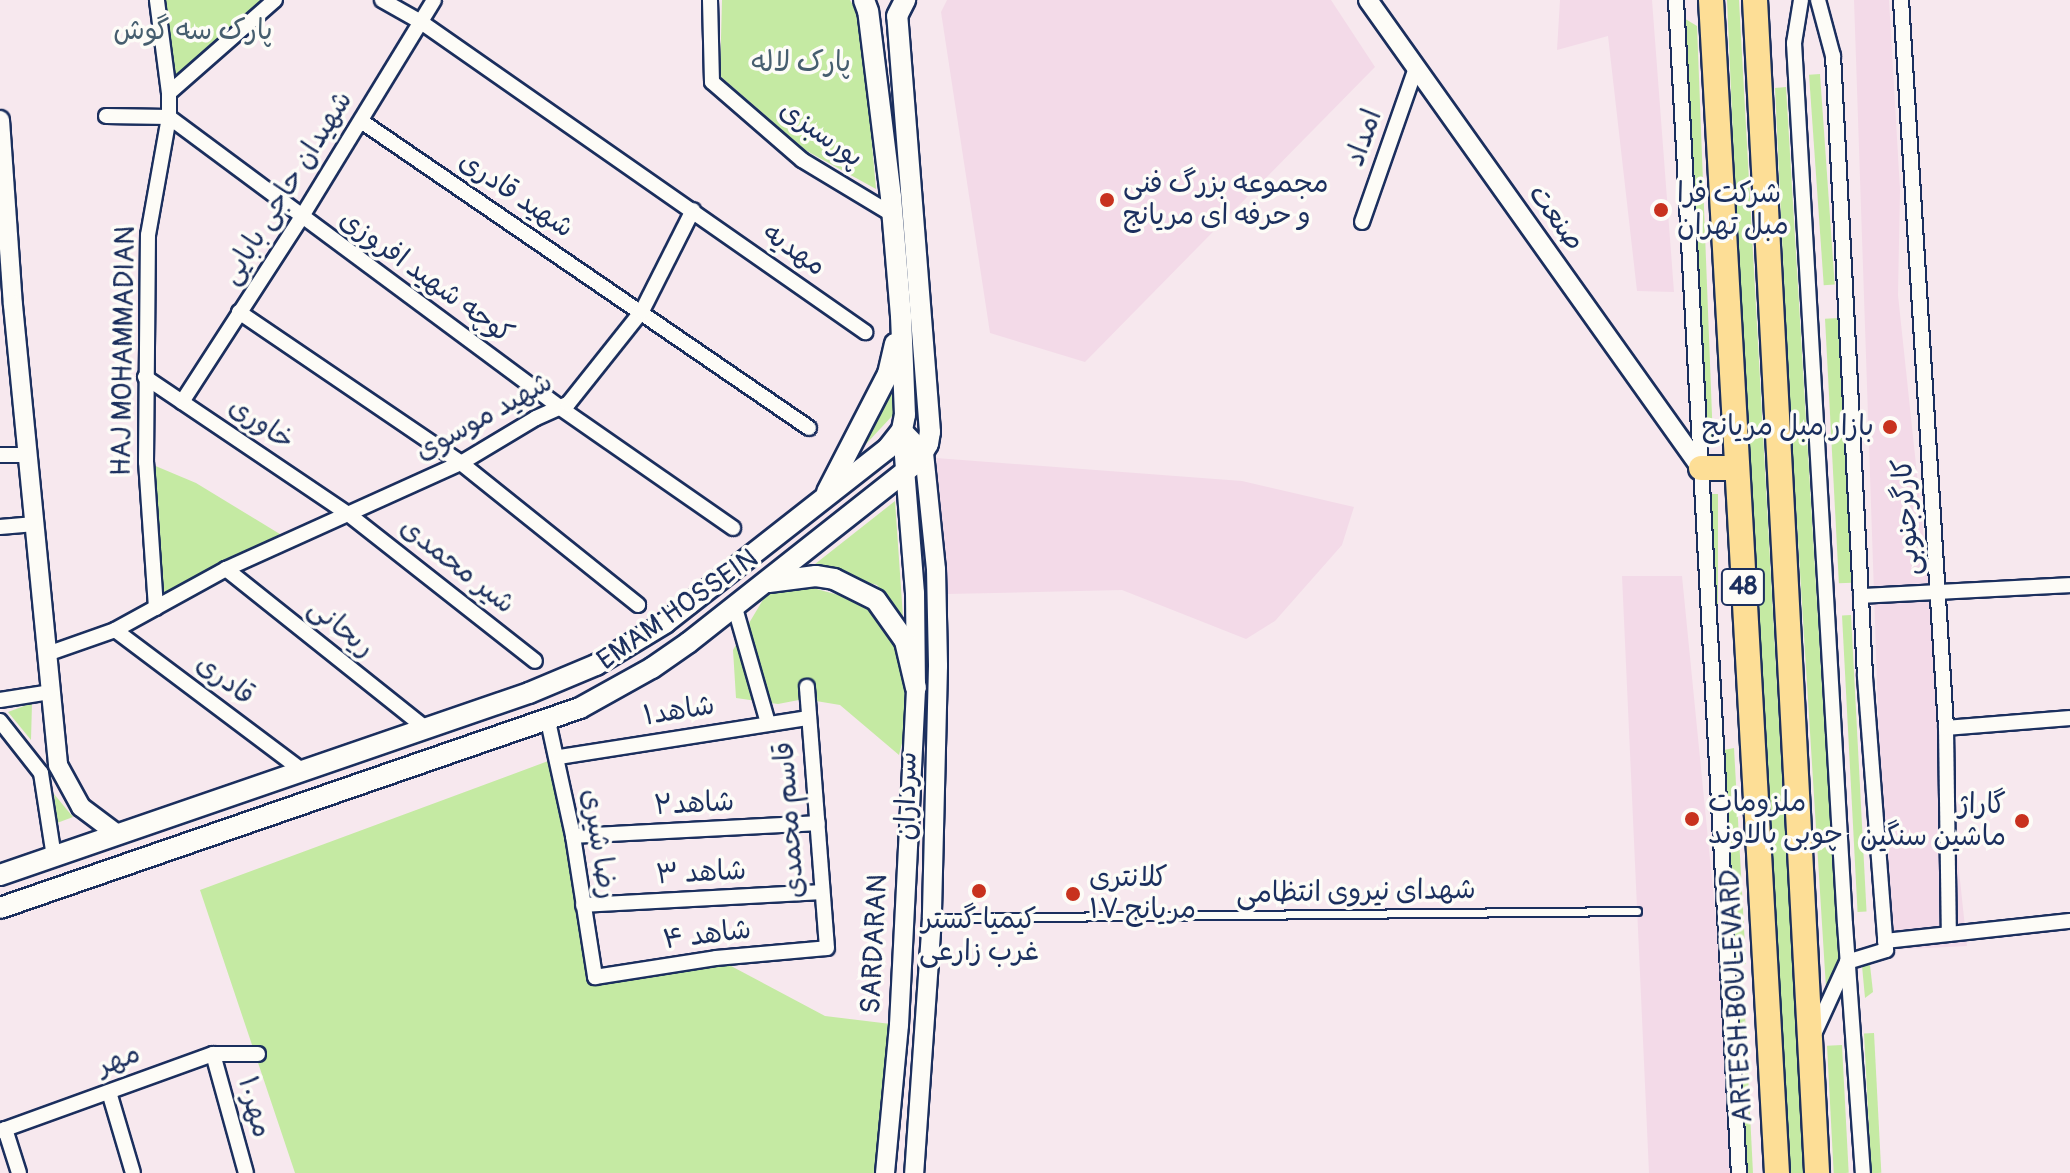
<!DOCTYPE html>
<meta charset="utf-8">
<style>
body{margin:0}
#map{position:relative;width:2070px;height:1173px;overflow:hidden;background:#f7e8ee;font-family:Pangolin,"Playpen Sans Arabic",sans-serif}
div>[style]{position:absolute}
.built>*{inset:0;background:#f3dae8}
.green>*{inset:0;background:#c5eaa3;transform-origin:0 0}
.roads{filter:drop-shadow(2px 0 #1b2f5e) drop-shadow(-2px 0 #1b2f5e) drop-shadow(0 2px #1b2f5e) drop-shadow(0 -2px #1b2f5e)}
.service>*{height:7px;margin:-3.5px;padding:0 3.5px;transform-origin:3.5px;border-radius:3.5px;background:#fdfcf7}
.minor>*{height:14px;margin:-7px;padding:0 7px;transform-origin:7px;border-radius:7px;background:#fdfcf7}
.tertiary>*{height:18px;margin:-9px;padding:0 9px;transform-origin:9px;border-radius:9px;background:#fdfcf7}
.secondary>*{height:20px;margin:-10px;padding:0 10px;transform-origin:10px;border-radius:10px;background:#fdfcf7}
.trunk>*{height:24px;margin:-12px;padding:0 12px;transform-origin:12px;border-radius:12px;background:#fdde96}
.dots>*{width:22px;height:22px;translate:-50% -50%;box-sizing:border-box;border:4px solid #fdfcf7;border-radius:50%}
span{translate:-50% -50%;white-space:nowrap;text-align:center;line-height:1.15;-webkit-text-stroke:7px #fdfcf7;paint-order:stroke}
.shield-label span{padding:2px 6px;background:#fdfcf7;border:2px solid;border-radius:6px;-webkit-text-stroke-width:0}
.shield-label{font-size:26px;color:#1b2f5e;font-weight:700}
.park-label{font-size:28px;color:#465e6f}
.street-label{font-size:28px;color:#1b2f5e}
.poi-label{font-size:28px;color:#1b2f5e}
.left{translate:0 -50%;text-align:left}
.right{translate:-100% -50%;text-align:right}
</style>
<div id="map">
<div class="built">
<i style="clip-path:polygon(947px 0,1331px 0,1375px 67px,1085px 362px,990px 333px,941px 12px)"></i>
<i style="clip-path:polygon(1560px 0,1652px 0,1674px 292px,1637px 291px,1608px 36px,1557px 50px)"></i>
<i style="clip-path:polygon(1854px 0,1889px 0,1900px 190px,1898px 295px,1967px 946px,1886px 950px)"></i>
<i style="clip-path:polygon(936px 458px,1242px 481px,1354px 507px,1342px 545px,1275px 621px,1246px 639px,1122px 590px,947px 594px)"></i>
<i style="clip-path:polygon(1622px 576px,1682px 576px,1741px 1173px,1649px 1173px)"></i>
</div>
<div class="green">
<i style="clip-path:polygon(158px 0,275px 0,169px 93px)"></i>
<i style="clip-path:polygon(722px 0,850px 0,861px 20px,876px 189px,805px 150px,720px 76px)"></i>
<i style="clip-path:polygon(1727px 0,1739px 0,1804px 1173px,1787px 1173px,1766px 728px,1748px 476px)"></i>
<i style="clip-path:polygon(1682px 17px,1697px 26px,1713px 441px,1703px 440px)"></i>
<i style="left:1820px;top:74px;width:211px;height:11px;rotate:86deg"></i>
<i style="clip-path:polygon(1786px 87px,1840px 985px,1826px 988px,1791px 428px,1775px 88px)"></i>
<i style="left:1838px;top:318px;width:265px;height:13px;rotate:87deg"></i>
<i style="clip-path:polygon(895px 372px,894px 414px,852px 459px)"></i>
<i style="clip-path:polygon(146px 462px,196px 483px,288px 539px,156px 608px)"></i>
<i style="left:1708px;top:494px;width:10px;height:210px"></i>
<i style="clip-path:polygon(895px 501px,903px 617px,877px 585px,810px 568px)"></i>
<i style="clip-path:polygon(813px 588px,853px 599px,877px 613px,895px 643px,913px 700px,899px 755px,840px 705px,804px 699px,778px 704px,736px 698px,733px 650px,767px 593px)"></i>
<i style="left:1851px;top:615px;width:297px;height:9px;rotate:87deg"></i>
<i style="clip-path:polygon(32px 703px,31px 740px,8px 712px)"></i>
<i style="clip-path:polygon(1734px 748px,1746px 964px,1734px 966px,1724px 750px)"></i>
<i style="clip-path:polygon(559px 757px,595px 977px,716px 958px,825px 1016px,899px 1025px,885px 1173px,295px 1173px,200px 890px)"></i>
<i style="clip-path:polygon(54px 794px,73px 817px,57px 823px)"></i>
<i style="clip-path:polygon(1870px 965px,1873px 992px,1865px 998px,1862px 966px)"></i>
<i style="clip-path:polygon(1738px 1014px,1745px 1014px,1753px 1173px,1747px 1173px)"></i>
<i style="left:1874px;top:1033px;width:140px;height:10px;rotate:87deg"></i>
<i style="left:1842px;top:1045px;width:128px;height:15px;rotate:87deg"></i>
</div>
<div class="roads">
<div class="service">
<i style="left:935px;top:918px;width:702px;rotate:-0.57deg"></i>
</div>
<div class="minor">
<i style="left:382px;top:0;width:45px;rotate:29.4deg"></i>
<i style="left:421px;top:22px;width:542px;rotate:34.92deg"></i>
<i style="left:710px;top:0;width:82px;rotate:88.6deg"></i>
<i style="left:712px;top:82px;width:119px;rotate:40.9deg"></i>
<i style="left:802px;top:160px;width:106px;rotate:31.1deg"></i>
<i style="left:1676px;top:0;width:1175px;rotate:86.93deg"></i>
<i style="left:1801px;top:0;width:44px;rotate:99.2deg"></i>
<i style="left:1794px;top:43px;width:882px;rotate:86.69deg"></i>
<i style="left:1845px;top:924px;width:250px;rotate:85.9deg"></i>
<i style="left:1901px;top:0;width:729px;rotate:86.46deg"></i>
<i style="left:1946px;top:728px;width:206px;rotate:89.2deg"></i>
<i style="left:169px;top:93px;width:141px;rotate:-41.3deg"></i>
<i style="left:106px;top:116px;width:63px;rotate:0.9deg"></i>
<i style="left:169px;top:117px;width:486px;rotate:36.6deg"></i>
<i style="left:559px;top:407px;width:212px;rotate:34.8deg"></i>
<i style="left:361px;top:121px;width:543px;rotate:34.42deg"></i>
<i style="left:1362px;top:222px;width:160px;rotate:-70.7deg"></i>
<i style="left:239px;top:312px;width:268px;rotate:34.2deg"></i>
<i style="left:461px;top:463px;width:227px;rotate:38.7deg"></i>
<i style="left:145px;top:377px;width:244px;rotate:34deg"></i>
<i style="left:347px;top:513px;width:239px;rotate:38.2deg"></i>
<i style="left:182px;top:402px;width:219px;rotate:-57.1deg"></i>
<i style="left:301px;top:218px;width:255px;rotate:-58.6deg"></i>
<i style="left:0;top:455px;width:28px"></i>
<i style="left:0;top:527px;width:35px;rotate:-5deg"></i>
<i style="left:226px;top:569px;width:253px;rotate:38.6deg"></i>
<i style="left:1861px;top:596px;width:209px;rotate:-3deg"></i>
<i style="left:156px;top:608px;width:146px;rotate:-93.9deg"></i>
<i style="left:146px;top:462px;width:227px;rotate:-89.5deg"></i>
<i style="left:148px;top:235px;width:120px;rotate:-79.9deg"></i>
<i style="left:169px;top:117px;width:24px;rotate:-90deg"></i>
<i style="left:169px;top:93px;width:94px;rotate:-97.4deg"></i>
<i style="left:735px;top:608px;width:120px;rotate:74deg"></i>
<i style="left:115px;top:630px;width:235px;rotate:36.9deg"></i>
<i style="left:47px;top:654px;width:72px;rotate:-19.4deg"></i>
<i style="left:115px;top:630px;width:127px;rotate:-28.8deg"></i>
<i style="left:226px;top:569px;width:258px;rotate:-24.3deg"></i>
<i style="left:461px;top:463px;width:87px;rotate:-31deg"></i>
<i style="left:536px;top:418px;width:35px;rotate:-24deg"></i>
<i style="left:568px;top:404px;width:119px;rotate:-51.5deg"></i>
<i style="left:642px;top:311px;width:113px;rotate:-63.2deg"></i>
<i style="left:0;top:700px;width:52px;rotate:-8.9deg"></i>
<i style="left:0;top:721px;width:66px;rotate:51.7deg"></i>
<i style="left:41px;top:773px;width:85px;rotate:81.2deg"></i>
<i style="left:548px;top:721px;width:118px;rotate:77.7deg"></i>
<i style="left:573px;top:836px;width:143px;rotate:81.1deg"></i>
<i style="left:595px;top:977px;width:122px;rotate:-8.9deg"></i>
<i style="left:716px;top:958px;width:111px;rotate:-5.1deg"></i>
<i style="left:827px;top:948px;width:262px;rotate:-94.4deg"></i>
<i style="left:1946px;top:728px;width:124px;rotate:-4.6deg"></i>
<i style="left:559px;top:757px;width:252px;rotate:-8.9deg"></i>
<i style="left:573px;top:836px;width:245px;rotate:-3deg"></i>
<i style="left:583px;top:905px;width:238px;rotate:-3.1deg"></i>
<i style="left:1885px;top:941px;width:186px;rotate:-6.2deg"></i>
<i style="left:1814px;top:1034px;width:79px;rotate:-65.4deg"></i>
<i style="left:1847px;top:962px;width:41px;rotate:-17.1deg"></i>
<i style="left:1886px;top:950px;width:275px;rotate:-94.4deg"></i>
<i style="left:1865px;top:676px;width:621px;rotate:-92.95deg"></i>
<i style="left:1833px;top:56px;width:58px;rotate:-105deg"></i>
<i style="left:213px;top:1054px;width:123px;rotate:74.5deg"></i>
<i style="left:109px;top:1092px;width:84px;rotate:73.5deg"></i>
<i style="left:5px;top:1129px;width:46px;rotate:72.3deg"></i>
<i style="left:0;top:1131px;width:226px;rotate:-19.9deg"></i>
<i style="left:213px;top:1054px;width:45px"></i>
</div>
<div class="tertiary">
<i style="left:1368px;top:0;width:574px;rotate:54.57deg"></i>
<i style="left:0;top:120px;width:185px;rotate:86deg"></i>
<i style="left:13px;top:305px;width:462px;rotate:84.4deg"></i>
<i style="left:58px;top:765px;width:48px;rotate:61.3deg"></i>
<i style="left:81px;top:807px;width:45px;rotate:36.9deg"></i>
<i style="left:902px;top:430px;width:32px;rotate:46deg"></i>
<i style="left:924px;top:453px;width:117px;rotate:84.1deg"></i>
<i style="left:936px;top:569px;width:97px;rotate:88.8deg"></i>
<i style="left:938px;top:666px;width:252px;rotate:91.4deg"></i>
<i style="left:932px;top:918px;width:256px;rotate:94deg"></i>
<i style="left:885px;top:1173px;width:149px;rotate:-84.6deg"></i>
<i style="left:899px;top:1025px;width:337px;rotate:-87.1deg"></i>
<i style="left:916px;top:688px;width:95px;rotate:-90.6deg"></i>
<i style="left:915px;top:593px;width:164px;rotate:-94.6deg"></i>
</div>
<div class="secondary">
<i style="left:827px;top:492px;width:133px;rotate:-62.7deg"></i>
<i style="left:888px;top:374px;width:31px;rotate:-77deg"></i>
<i style="left:769px;top:582px;width:47px;rotate:-7.3deg"></i>
<i style="left:816px;top:576px;width:18px;rotate:9deg"></i>
<i style="left:834px;top:579px;width:47px;rotate:26.6deg"></i>
<i style="left:876px;top:600px;width:50px;rotate:54.7deg"></i>
<i style="left:905px;top:641px;width:48px;rotate:76.8deg"></i>
<i style="left:0;top:875px;width:559px;rotate:-18.99deg"></i>
<i style="left:529px;top:693px;width:73px;rotate:-22.7deg"></i>
<i style="left:596px;top:665px;width:81px;rotate:-31.3deg"></i>
<i style="left:665px;top:623px;width:283px;rotate:-38.1deg"></i>
<i style="left:888px;top:448px;width:23px;rotate:-52deg"></i>
<i style="left:902px;top:430px;width:15px;rotate:-79deg"></i>
<i style="left:905px;top:415px;width:99px;rotate:-92.3deg"></i>
<i style="left:901px;top:316px;width:119px;rotate:-94.8deg"></i>
<i style="left:891px;top:197px;width:187px;rotate:-97deg"></i>
<i style="left:868px;top:11px;width:12px;rotate:-110deg"></i>
<i style="left:0;top:908px;width:614px;rotate:-19.03deg"></i>
<i style="left:580px;top:708px;width:82px;rotate:-29.1deg"></i>
<i style="left:652px;top:668px;width:44px;rotate:-34.8deg"></i>
<i style="left:688px;top:643px;width:292px;rotate:-38.3deg"></i>
<i style="left:917px;top:462px;width:21px;rotate:-59deg"></i>
<i style="left:928px;top:444px;width:12px;rotate:-81deg"></i>
<i style="left:930px;top:432px;width:417px;rotate:-94.5deg"></i>
<i style="left:897px;top:16px;width:18px;rotate:-63deg"></i>
</div>
<div class="trunk">
<i style="left:1711px;top:0;width:1175px;rotate:86.78deg"></i>
<i style="left:1755px;top:0;width:1175px;rotate:86.97deg"></i>
<i style="left:1701px;top:468px;width:36px"></i>
</div>
</div>
<div class="dots">
<i style="left:1107px;top:200px;background:#c8321e"></i>
<i style="left:1661px;top:210px;background:#c8321e"></i>
<i style="left:1890px;top:427px;background:#c8321e"></i>
<i style="left:1692px;top:819px;background:#c8321e"></i>
<i style="left:2022px;top:821px;background:#c8321e"></i>
<i style="left:979px;top:891px;background:#c8321e"></i>
<i style="left:1073px;top:894px;background:#c8321e"></i>
</div>
<div class="shield-label">
<span style="left:1743px;top:587px">48</span>
</div>
<div class="park-label">
<span style="left:193px;top:31px">پارک سه گوش</span>
<span style="left:801px;top:63px">پارک لاله</span>
</div>
<div class="street-label">
<span style="left:821px;top:134px;rotate:35deg">پورسبزی</span>
<span style="left:1364px;top:138px;rotate:-70deg">امداد</span>
<span style="left:287px;top:188px;rotate:-58deg">شهیدان حاجی بابایی</span>
<span style="left:516px;top:195px;rotate:34deg">شهید قادری</span>
<span style="left:1556px;top:218px;rotate:54deg">صنعت</span>
<span style="left:794px;top:250px;rotate:35deg">مهدیه</span>
<span style="left:426px;top:277px;rotate:36deg">کوچه شهید افروزی</span>
<span style="left:124px;top:351px;rotate:-89deg">HAJ MOHAMMADIAN</span>
<span style="left:484px;top:417px;rotate:-29deg">شهید موسوی</span>
<span style="left:261px;top:424px;rotate:34deg">خاوری</span>
<span style="left:1907px;top:517px;rotate:-94deg">کارگرجنوبی</span>
<span style="left:457px;top:566px;rotate:38deg">شیر محمدی</span>
<span style="left:678px;top:610px;rotate:-35deg">EMAM HOSSEIN</span>
<span style="left:341px;top:628px;rotate:39deg">ریحانی</span>
<span style="left:225px;top:680px;rotate:37deg">قادری</span>
<span style="left:679px;top:711px;rotate:-9deg">شاهد۱</span>
<span style="left:907px;top:796px;rotate:-89deg">سرداران</span>
<span style="left:694px;top:804px;rotate:-3deg">شاهد۲</span>
<span style="left:790px;top:820px;rotate:-94deg">قاسم محمدی</span>
<span style="left:599px;top:844px;rotate:81deg">رضا شیری</span>
<span style="left:701px;top:873px;rotate:-3deg">شاهد ۳</span>
<span style="left:1356px;top:892px;rotate:-1deg">شهدای نیروی انتظامی</span>
<span style="left:707px;top:935px;rotate:-7deg">شاهد ۴</span>
<span style="left:875px;top:944px;rotate:-87deg">SARDARAN</span>
<span style="left:1737px;top:996px;rotate:-93deg">ARTESH BOULEVARD</span>
<span style="left:119px;top:1060px;rotate:-20deg">مهر</span>
<span style="left:254px;top:1107px;rotate:75deg">مهر۱۰</span>
</div>
<div class="poi-label">
<span class="left" style="left:1123px;top:200px">مجموعه بزرگ فنی<br>و حرفه ای مریانج</span>
<span class="left" style="left:1677px;top:210px">شرکت فرا<br>مبل تهران</span>
<span class="right" style="left:1874px;top:427px">بازار مبل مریانج</span>
<span class="left" style="left:1708px;top:819px">ملزومات<br>چوبی بالاوند</span>
<span class="right" style="left:2006px;top:821px">گاراژ<br>ماشین سنگین</span>
<span class="left" style="left:1089px;top:894px">کلانتری<br>۱۷ مریانج</span>
<span style="left:979px;top:936px">کیمیا گستر<br>غرب زارعی</span>
</div>
</div>
